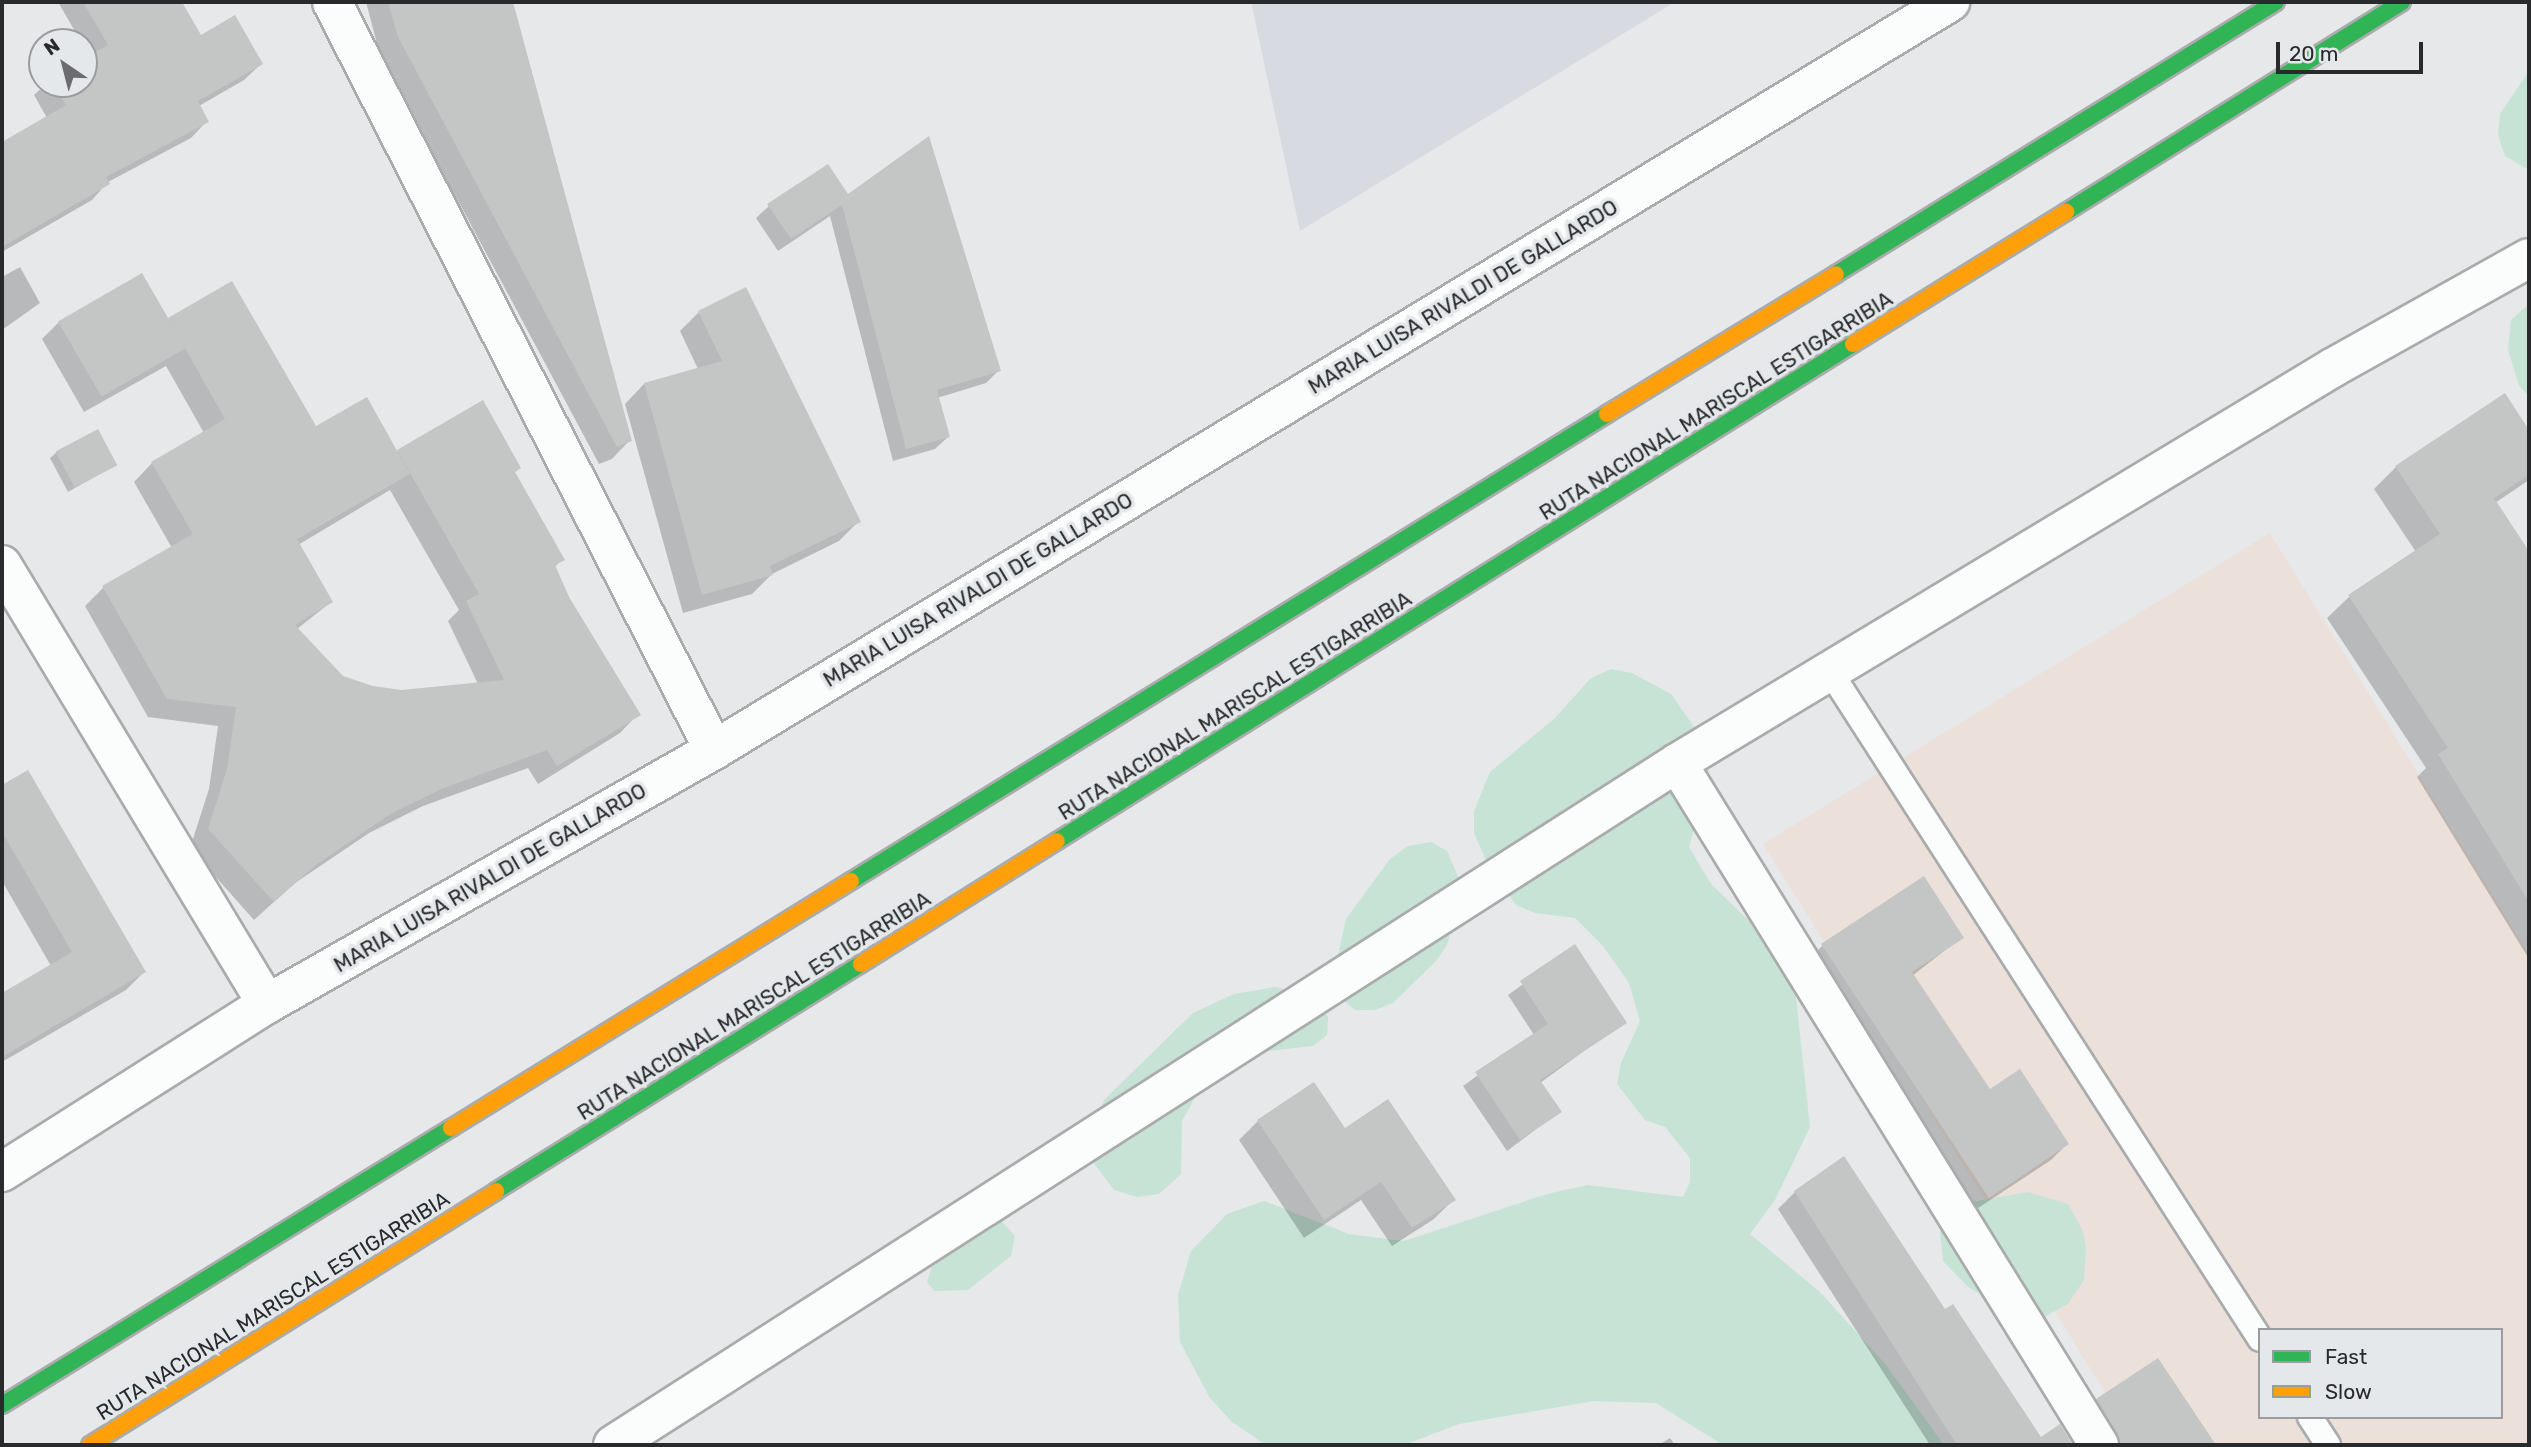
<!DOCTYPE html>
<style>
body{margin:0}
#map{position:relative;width:2531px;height:1447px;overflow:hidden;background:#e6e8ea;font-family:Rubik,sans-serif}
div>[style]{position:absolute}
.commercial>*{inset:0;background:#ebe0da}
.built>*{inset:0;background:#d7dbe1}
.green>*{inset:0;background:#c6e3d6}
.shadow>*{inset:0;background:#0003}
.building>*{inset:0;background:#c4c5c5;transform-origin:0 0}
.roads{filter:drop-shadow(2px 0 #aaabac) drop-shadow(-2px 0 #aaabac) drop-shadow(0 2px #aaabac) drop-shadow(0 -2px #aaabac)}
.lane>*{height:24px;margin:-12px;padding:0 12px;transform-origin:12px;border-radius:12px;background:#fbfcfc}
.street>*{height:38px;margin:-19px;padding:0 19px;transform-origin:19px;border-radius:19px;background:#fbfcfc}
.fast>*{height:16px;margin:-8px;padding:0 8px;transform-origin:8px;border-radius:8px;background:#30b455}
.slow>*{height:16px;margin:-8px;padding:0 8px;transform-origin:8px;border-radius:8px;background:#ff9f0a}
span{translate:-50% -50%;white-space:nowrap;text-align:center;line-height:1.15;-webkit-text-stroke:7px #e5e8eb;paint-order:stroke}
.street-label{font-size:21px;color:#292a2b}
.frame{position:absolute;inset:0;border:4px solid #292a2b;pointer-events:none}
.legend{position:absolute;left:2258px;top:1328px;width:245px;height:91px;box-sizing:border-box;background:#e5e8eb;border:2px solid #9a9c9e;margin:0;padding:9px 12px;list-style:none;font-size:21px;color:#292a2b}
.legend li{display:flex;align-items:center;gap:14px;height:35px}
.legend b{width:35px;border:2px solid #9a9c9e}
.north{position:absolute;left:28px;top:28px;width:70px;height:70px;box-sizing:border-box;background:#e5e8eb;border:2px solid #9a9c9e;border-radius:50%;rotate:325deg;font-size:19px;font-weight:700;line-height:28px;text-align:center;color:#292a2b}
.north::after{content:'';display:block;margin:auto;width:24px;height:32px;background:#6b6c6e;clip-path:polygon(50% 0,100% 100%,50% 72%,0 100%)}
.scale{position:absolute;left:2276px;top:42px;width:147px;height:32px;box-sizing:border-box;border:4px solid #292a2b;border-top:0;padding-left:9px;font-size:21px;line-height:24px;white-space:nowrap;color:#292a2b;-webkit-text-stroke:5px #e5e8eb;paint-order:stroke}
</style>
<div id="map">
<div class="commercial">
<i style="clip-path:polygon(evenodd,2270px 533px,2529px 954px,2529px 1445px,2138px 1445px,1763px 844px,2270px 533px,2260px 1330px,2501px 1330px,2501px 1417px,2260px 1417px,2260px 1330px)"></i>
</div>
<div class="built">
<i style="clip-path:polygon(1251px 2px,1675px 2px,1300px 231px)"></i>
</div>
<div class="green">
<i style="clip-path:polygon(2529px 71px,2529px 170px,2505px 156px,2498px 135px,2500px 114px)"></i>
<i style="clip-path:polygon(2529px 304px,2529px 397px,2519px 385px,2508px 350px,2511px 320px)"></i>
<i style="clip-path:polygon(1611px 669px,1632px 673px,1671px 694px,1706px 744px,1709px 775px,1689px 847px,1711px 884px,1773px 944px,1794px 979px,1810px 1127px,1775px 1200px,1750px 1234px,1820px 1292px,1886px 1365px,1944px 1445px,1723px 1445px,1656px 1403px,1594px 1401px,1459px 1424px,1404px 1445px,1266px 1445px,1232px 1422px,1210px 1398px,1180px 1342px,1178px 1295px,1191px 1251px,1227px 1214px,1264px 1201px,1349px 1234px,1404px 1241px,1547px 1194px,1588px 1185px,1683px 1197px,1690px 1182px,1690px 1158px,1665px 1127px,1645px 1120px,1617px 1084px,1621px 1063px,1640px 1021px,1629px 983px,1603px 946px,1575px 918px,1535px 913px,1516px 905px,1491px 871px,1474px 833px,1474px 811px,1490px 772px,1555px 718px,1591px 678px)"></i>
<i style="clip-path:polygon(1431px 842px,1447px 851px,1463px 888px,1447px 945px,1436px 961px,1393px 1003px,1375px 1010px,1355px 1010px,1340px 998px,1333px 979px,1346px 919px,1390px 859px,1408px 846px)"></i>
<i style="clip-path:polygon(1275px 987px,1315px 997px,1328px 1017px,1327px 1035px,1313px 1046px,1250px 1053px,1203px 1084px,1182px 1121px,1181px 1174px,1159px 1194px,1137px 1197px,1114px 1190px,1093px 1162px,1090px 1139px,1104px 1100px,1193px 1013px,1234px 994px)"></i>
<i style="clip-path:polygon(2028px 1192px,2068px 1204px,2083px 1231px,2086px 1248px,2084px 1280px,2068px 1304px,2044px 1317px,2011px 1312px,1968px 1287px,1943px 1261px,1940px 1232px,1947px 1217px,1966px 1203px)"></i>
<i style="clip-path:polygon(987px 1205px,1015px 1236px,1011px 1256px,968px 1290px,934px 1291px,927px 1282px,937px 1251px)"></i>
</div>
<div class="shadow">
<i style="clip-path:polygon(58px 2px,179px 2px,201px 38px,261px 64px,244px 80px,199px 106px,207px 121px,191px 138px,108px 182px,92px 200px,2px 252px,2px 144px,47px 118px,34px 95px,46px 84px,84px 84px,84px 60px,90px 57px)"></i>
<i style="clip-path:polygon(366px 2px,512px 2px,630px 440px,612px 459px,599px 464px,380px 55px)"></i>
<i style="clip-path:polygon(847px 197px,999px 370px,986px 383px,937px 398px,948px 437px,935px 449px,893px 461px,830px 216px,778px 251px,756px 218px,769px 206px)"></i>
<i style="clip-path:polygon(20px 267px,40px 303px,2px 330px,2px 277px)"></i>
<i style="clip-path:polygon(evenodd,142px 275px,167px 321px,231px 283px,315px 429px,396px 453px,482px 403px,519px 468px,514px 473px,562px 559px,554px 568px,567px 598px,638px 714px,620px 733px,538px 784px,528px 768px,423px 806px,369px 833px,295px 883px,254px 920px,190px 848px,209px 789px,218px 726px,148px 717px,85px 606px,104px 587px,172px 548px,134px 482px,152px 463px,204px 433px,166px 366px,84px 412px,42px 339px,59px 322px,142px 275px,390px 490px,459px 610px,448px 621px,478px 684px,401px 692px,373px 687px,343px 677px,297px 629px,331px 602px,298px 545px,390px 490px)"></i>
<i style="clip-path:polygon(699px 312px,858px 522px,839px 541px,772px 574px,752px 594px,683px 613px,625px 404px,644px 384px,698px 369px,680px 331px)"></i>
<i style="clip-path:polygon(2505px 396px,2529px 433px,2529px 480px,2495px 503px,2529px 554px,2529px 959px,2417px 777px,2426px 768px,2327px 618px,2349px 597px,2416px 552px,2374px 489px,2396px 467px)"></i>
<i style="clip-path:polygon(57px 452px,115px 465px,68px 492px,50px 458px)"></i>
<i style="clip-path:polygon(28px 772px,144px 972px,126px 990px,2px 1062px,2px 995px,51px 966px,2px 881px,2px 787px)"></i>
<i style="clip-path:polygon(1923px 879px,1962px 937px,1912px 976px,1990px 1092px,2067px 1144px,2051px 1160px,1972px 1212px,1806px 962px,1822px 946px)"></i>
<i style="clip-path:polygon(1574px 947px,1624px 1022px,1540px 1083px,1559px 1112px,1507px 1151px,1463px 1086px,1534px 1035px,1508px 995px)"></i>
<i style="clip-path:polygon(1258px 1121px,1344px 1131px,1453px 1200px,1434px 1219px,1392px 1246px,1361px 1200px,1304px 1238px,1239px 1140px)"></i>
<i style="clip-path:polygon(1795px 1192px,1945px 1311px,1952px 1306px,2044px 1445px,1930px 1445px,1778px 1209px)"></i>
<i style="clip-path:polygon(2158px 1361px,2214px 1445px,2100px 1445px,2082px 1418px,2101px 1399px)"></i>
<i style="clip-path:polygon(1670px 1438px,1675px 1445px,1659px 1445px)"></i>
</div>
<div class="building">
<i style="clip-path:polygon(83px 2px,182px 2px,201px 35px,235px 15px,263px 64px,198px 101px,209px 122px,106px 177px,110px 184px,2px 247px,2px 142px,66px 105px,53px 84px,84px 84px,84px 58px,108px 45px)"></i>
<i style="clip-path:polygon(388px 2px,513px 2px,632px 441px,617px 447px,398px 37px)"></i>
<i style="clip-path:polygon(929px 136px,1001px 371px,937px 390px,950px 437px,906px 449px,842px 205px,791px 239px,767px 204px,828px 164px,848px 194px)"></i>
<i style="left:142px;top:273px;width:87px;height:97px;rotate:60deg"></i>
<i style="clip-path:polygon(232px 281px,316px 426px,367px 397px,410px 474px,297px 539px,333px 602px,295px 625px,343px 676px,373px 686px,401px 690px,504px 680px,466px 601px,479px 594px,397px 450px,483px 400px,521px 468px,515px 472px,565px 560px,555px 565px,569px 597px,641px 715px,557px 766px,547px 750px,444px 788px,390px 814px,316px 865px,274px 902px,208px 829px,227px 769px,236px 707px,167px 699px,102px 586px,193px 534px,151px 462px,225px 419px,168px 318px)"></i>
<i style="clip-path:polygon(746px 287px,861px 522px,770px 566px,773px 575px,702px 595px,644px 383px,722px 361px,698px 311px)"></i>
<i style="clip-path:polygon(2505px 393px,2529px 430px,2529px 475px,2494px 498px,2529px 551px,2529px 902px,2438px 754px,2448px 748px,2348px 595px,2440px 534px,2395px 466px)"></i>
<i style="left:98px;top:429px;width:41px;height:48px;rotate:62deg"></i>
<i style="clip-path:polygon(28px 770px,146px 972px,2px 1057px,2px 993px,72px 952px,2px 832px,2px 785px)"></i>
<i style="clip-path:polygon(1924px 876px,1964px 938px,1912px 972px,1990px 1089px,2020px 1069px,2069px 1144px,1989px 1198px,1821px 944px)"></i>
<i style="clip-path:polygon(1575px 944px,1627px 1023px,1540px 1080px,1562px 1112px,1520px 1140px,1475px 1072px,1548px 1024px,1520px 981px)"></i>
<i style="clip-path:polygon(1314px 1082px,1345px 1128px,1388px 1099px,1456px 1200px,1412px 1228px,1381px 1182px,1324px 1220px,1257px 1120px)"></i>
<i style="clip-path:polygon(1844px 1156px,1945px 1309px,1953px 1304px,2041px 1437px,2060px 1424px,2073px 1445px,1957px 1445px,1794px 1191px)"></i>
<i style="clip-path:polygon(2158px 1358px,2216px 1445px,2121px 1445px,2096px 1399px)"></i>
</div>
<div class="roads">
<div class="lane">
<i style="left:1831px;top:673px;width:792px;rotate:57.21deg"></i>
<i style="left:2310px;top:1417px;width:33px;rotate:57deg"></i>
</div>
<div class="street">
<i style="left:332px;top:2px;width:840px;rotate:62.95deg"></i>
<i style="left:2px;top:565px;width:513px;rotate:58.88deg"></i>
<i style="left:1677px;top:763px;width:802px;rotate:58.25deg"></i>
<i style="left:2px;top:1172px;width:314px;rotate:-32.4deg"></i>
<i style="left:267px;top:1004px;width:514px;rotate:-29.61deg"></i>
<i style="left:714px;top:750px;width:1445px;rotate:-31.18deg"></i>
<i style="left:613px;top:1445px;width:1264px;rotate:-32.66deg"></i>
<i style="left:1677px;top:763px;width:767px;rotate:-31.08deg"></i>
<i style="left:2334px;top:367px;width:223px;rotate:-29.2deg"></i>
</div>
<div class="fast">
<i style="left:2066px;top:212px;width:396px;rotate:-32deg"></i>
<i style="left:1836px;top:274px;width:517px;rotate:-31.72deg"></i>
<i style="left:1057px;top:841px;width:938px;rotate:-31.98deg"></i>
<i style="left:851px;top:881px;width:889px;rotate:-31.7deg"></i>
<i style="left:496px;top:1191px;width:430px;rotate:-31.9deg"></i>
<i style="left:2px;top:1405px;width:528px;rotate:-31.67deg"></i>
</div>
<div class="slow">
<i style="left:1853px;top:344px;width:251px;rotate:-31.8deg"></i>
<i style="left:1607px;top:414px;width:268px;rotate:-31.4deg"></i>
<i style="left:861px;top:964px;width:231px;rotate:-32.1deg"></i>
<i style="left:451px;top:1128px;width:470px;rotate:-31.7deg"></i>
<i style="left:90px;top:1445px;width:479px;rotate:-32deg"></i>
</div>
</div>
<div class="street-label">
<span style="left:1463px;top:297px;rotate:-31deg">MARIA LUISA RIVALDI DE GALLARDO</span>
<span style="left:1716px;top:406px;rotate:-32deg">RUTA NACIONAL MARISCAL ESTIGARRIBIA</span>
<span style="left:978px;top:590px;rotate:-31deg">MARIA LUISA RIVALDI DE GALLARDO</span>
<span style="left:1235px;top:706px;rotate:-32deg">RUTA NACIONAL MARISCAL ESTIGARRIBIA</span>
<span style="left:490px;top:878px;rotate:-30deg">MARIA LUISA RIVALDI DE GALLARDO</span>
<span style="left:754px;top:1006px;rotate:-32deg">RUTA NACIONAL MARISCAL ESTIGARRIBIA</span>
<span style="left:273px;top:1306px;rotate:-32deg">RUTA NACIONAL MARISCAL ESTIGARRIBIA</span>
</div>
<div class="frame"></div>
<ul class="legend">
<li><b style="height:9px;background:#30b455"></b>Fast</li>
<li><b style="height:9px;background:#ff9f0a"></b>Slow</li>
</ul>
<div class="north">N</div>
<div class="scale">20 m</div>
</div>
